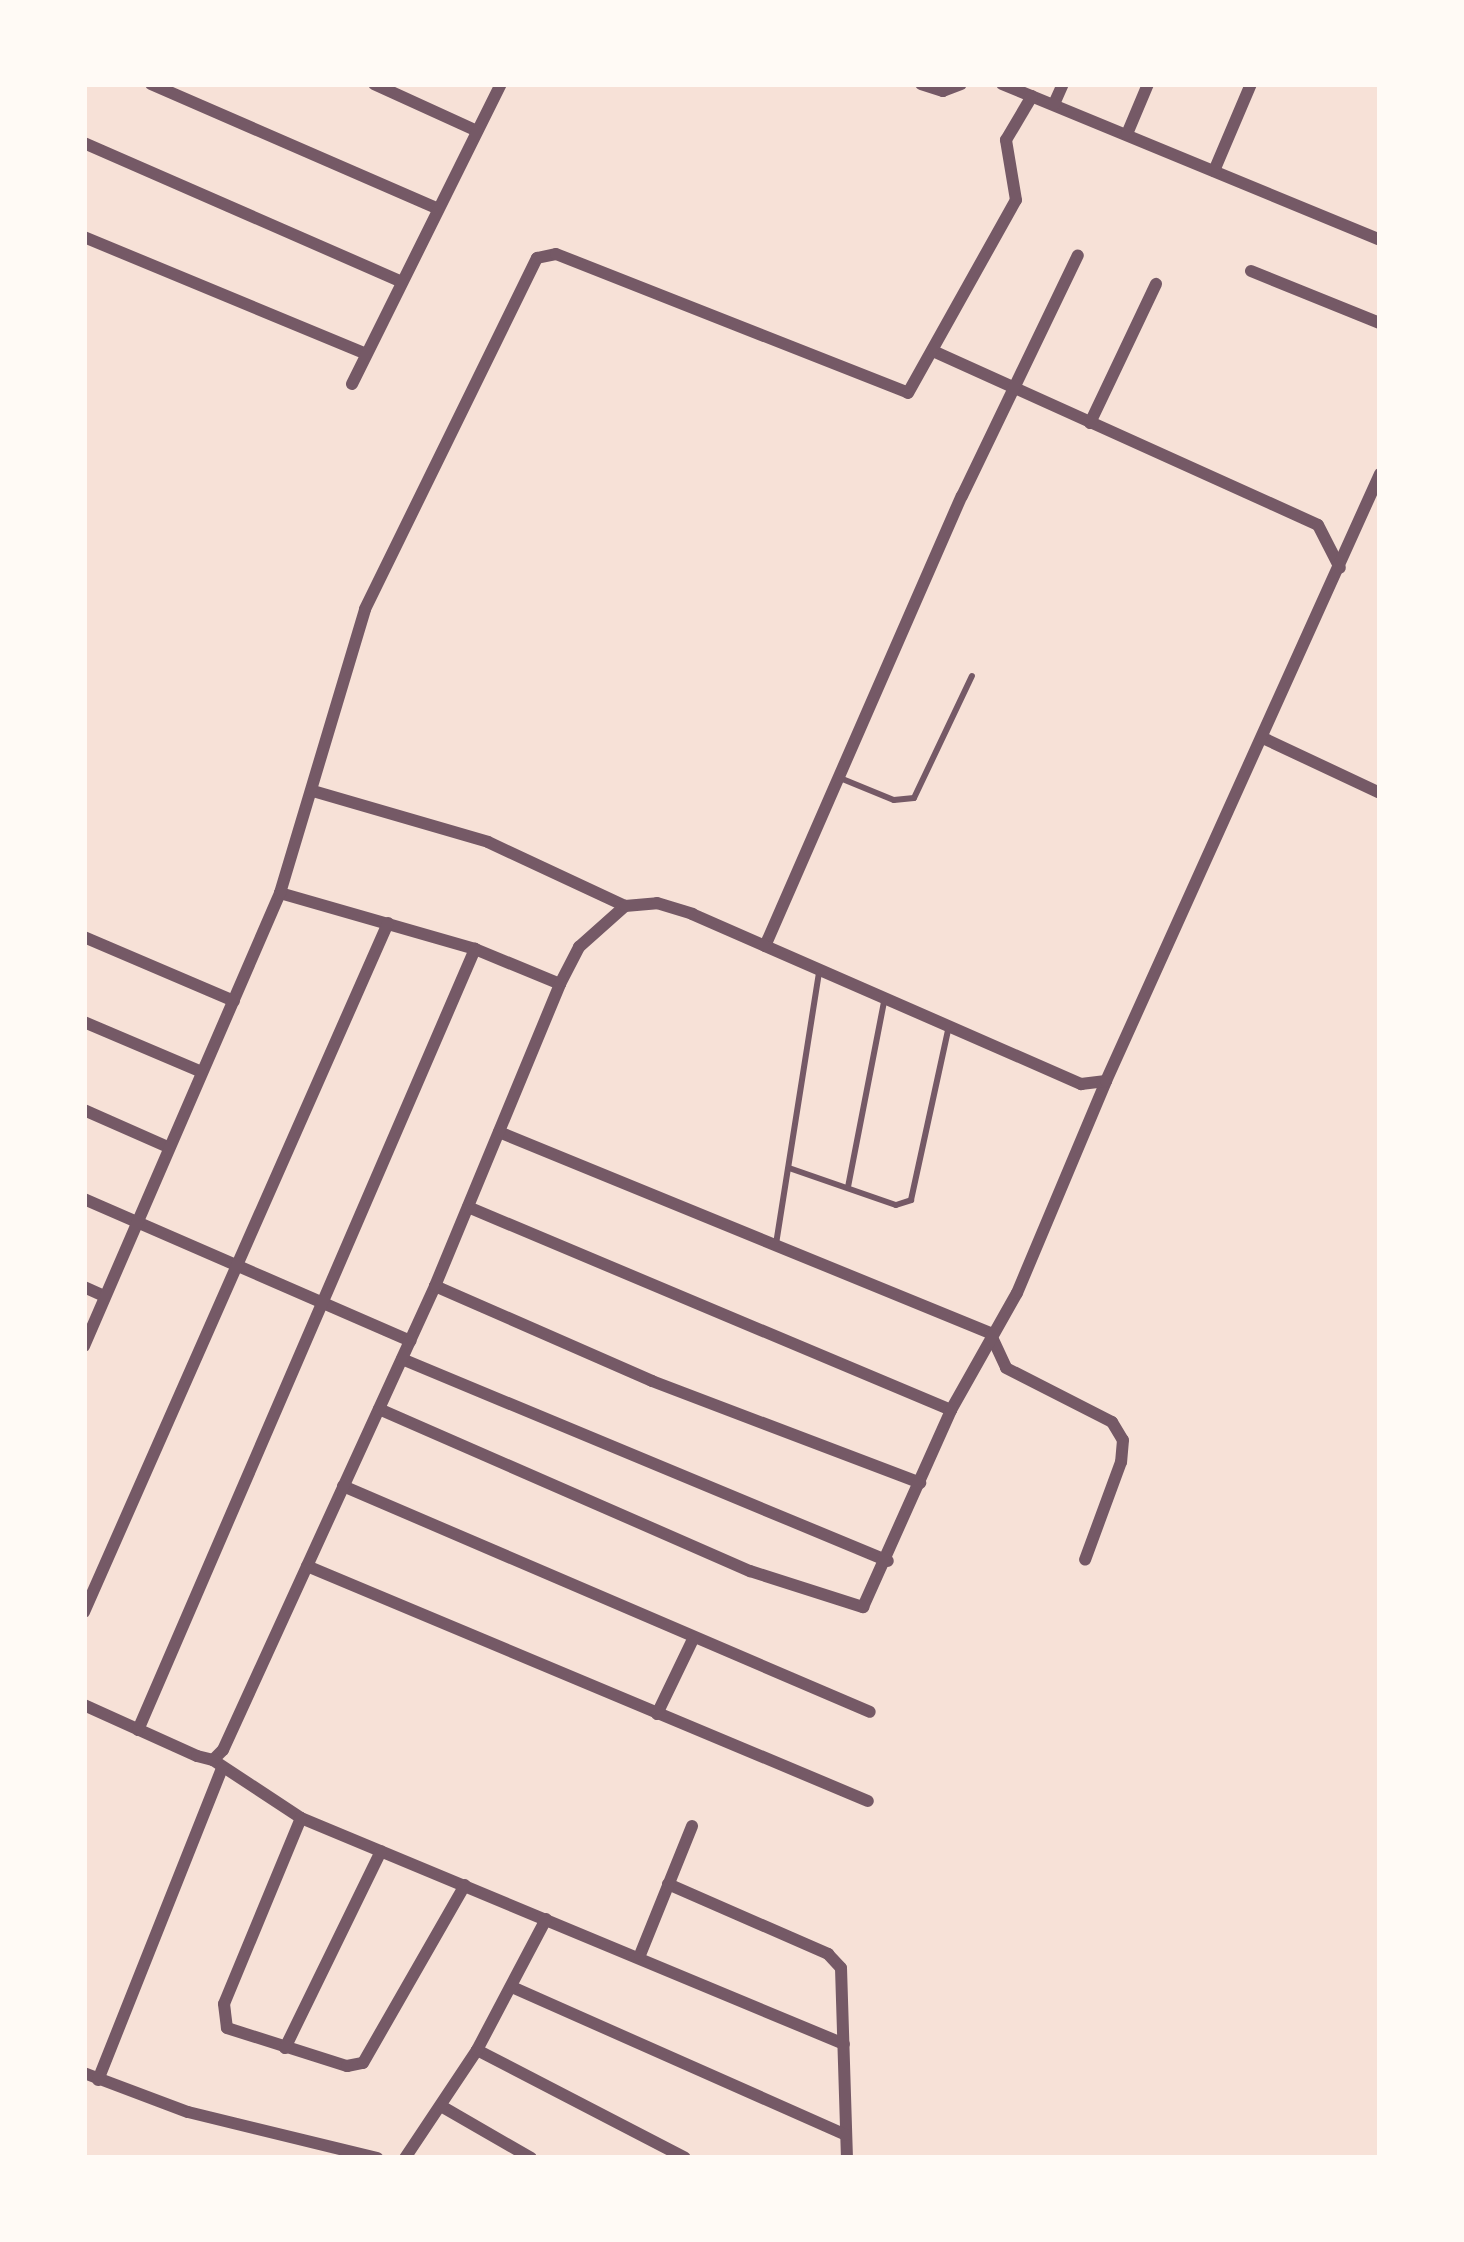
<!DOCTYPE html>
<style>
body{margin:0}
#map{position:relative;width:1464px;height:2242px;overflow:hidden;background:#f7e1d7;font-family:"Golos Text",sans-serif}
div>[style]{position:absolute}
.service>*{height:6px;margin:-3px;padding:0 3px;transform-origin:3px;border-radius:3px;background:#755966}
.minor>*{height:12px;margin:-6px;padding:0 6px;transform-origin:6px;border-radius:6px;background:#755966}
span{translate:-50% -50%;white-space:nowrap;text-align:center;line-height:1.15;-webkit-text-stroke:10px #fffaf5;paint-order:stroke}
.frame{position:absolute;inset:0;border:87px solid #fffaf5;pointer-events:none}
</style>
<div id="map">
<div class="service">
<i style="left:840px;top:778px;width:58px;rotate:22.2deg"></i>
<i style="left:894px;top:800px;width:20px;rotate:-6deg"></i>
<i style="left:914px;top:798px;width:135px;rotate:-64.6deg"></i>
<i style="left:789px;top:1168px;width:113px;rotate:19.1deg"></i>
<i style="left:896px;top:1205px;width:16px;rotate:-18deg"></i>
<i style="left:911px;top:1200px;width:174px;rotate:-77.7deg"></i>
<i style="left:848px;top:1187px;width:189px;rotate:-79deg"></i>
<i style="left:776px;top:1244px;width:274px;rotate:-81deg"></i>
</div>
<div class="minor">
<i style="left:151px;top:84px;width:313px;rotate:23.5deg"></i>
<i style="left:374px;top:84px;width:113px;rotate:24.5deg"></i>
<i style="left:921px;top:84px;width:23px;rotate:18deg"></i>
<i style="left:943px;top:91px;width:19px;rotate:-21deg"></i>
<i style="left:1002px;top:84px;width:409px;rotate:22.4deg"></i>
<i style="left:1054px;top:104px;width:22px;rotate:-66deg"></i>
<i style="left:1127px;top:134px;width:54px;rotate:-67.2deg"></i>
<i style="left:84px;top:143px;width:347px;rotate:23.6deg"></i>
<i style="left:1214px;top:171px;width:95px;rotate:-67deg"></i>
<i style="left:84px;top:237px;width:305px;rotate:22.5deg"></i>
<i style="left:1251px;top:271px;width:139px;rotate:22deg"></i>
<i style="left:933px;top:351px;width:422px;rotate:24.3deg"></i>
<i style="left:1318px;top:525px;width:48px;rotate:62.9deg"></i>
<i style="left:352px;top:384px;width:335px;rotate:-63.6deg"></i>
<i style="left:1090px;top:423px;width:154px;rotate:-64.6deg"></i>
<i style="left:1263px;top:738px;width:129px;rotate:25.2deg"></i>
<i style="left:313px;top:791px;width:182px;rotate:16.2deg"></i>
<i style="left:488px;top:842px;width:151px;rotate:25deg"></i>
<i style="left:280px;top:893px;width:203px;rotate:16deg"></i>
<i style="left:475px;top:949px;width:92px;rotate:22.4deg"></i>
<i style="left:84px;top:937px;width:163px;rotate:23.1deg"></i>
<i style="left:765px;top:946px;width:491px;rotate:-66.4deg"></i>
<i style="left:962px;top:496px;width:267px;rotate:-64.3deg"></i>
<i style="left:84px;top:1022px;width:128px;rotate:23deg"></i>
<i style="left:84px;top:1110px;width:92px;rotate:23.8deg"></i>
<i style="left:499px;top:1132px;width:531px;rotate:22.26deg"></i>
<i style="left:990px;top:1333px;width:38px;rotate:65deg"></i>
<i style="left:1006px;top:1368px;width:119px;rotate:27deg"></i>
<i style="left:1112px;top:1422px;width:21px;rotate:59deg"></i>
<i style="left:1123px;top:1440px;width:22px;rotate:95deg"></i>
<i style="left:1121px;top:1462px;width:104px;rotate:110.2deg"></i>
<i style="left:84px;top:1199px;width:356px;rotate:23.5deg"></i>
<i style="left:468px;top:1207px;width:524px;rotate:22.8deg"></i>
<i style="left:435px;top:1286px;width:237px;rotate:23.6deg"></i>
<i style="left:652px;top:1381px;width:287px;rotate:20.8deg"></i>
<i style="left:84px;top:1287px;width:22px;rotate:24deg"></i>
<i style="left:84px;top:1346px;width:494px;rotate:-66.6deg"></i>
<i style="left:280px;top:893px;width:296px;rotate:-73.3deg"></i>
<i style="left:365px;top:609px;width:391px;rotate:-63.9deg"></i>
<i style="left:537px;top:258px;width:19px;rotate:-12deg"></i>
<i style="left:556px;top:254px;width:378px;rotate:21.5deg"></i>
<i style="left:908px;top:393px;width:221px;rotate:-60.8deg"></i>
<i style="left:1016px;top:200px;width:61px;rotate:-99.5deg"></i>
<i style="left:1006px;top:140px;width:51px;rotate:-59.4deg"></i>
<i style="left:402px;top:1359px;width:526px;rotate:22.57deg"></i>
<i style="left:379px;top:1409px;width:405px;rotate:23.6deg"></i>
<i style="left:750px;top:1571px;width:119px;rotate:17.7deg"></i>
<i style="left:863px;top:1607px;width:216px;rotate:-65.9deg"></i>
<i style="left:951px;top:1410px;width:134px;rotate:-60.6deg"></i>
<i style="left:1017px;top:1293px;width:230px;rotate:-67.2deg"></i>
<i style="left:343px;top:1486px;width:573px;rotate:23.21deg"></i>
<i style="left:307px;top:1566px;width:608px;rotate:22.73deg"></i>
<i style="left:84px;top:1612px;width:753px;rotate:-66.19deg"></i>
<i style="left:84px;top:1705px;width:124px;rotate:24.3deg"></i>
<i style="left:197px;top:1756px;width:16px;rotate:14deg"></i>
<i style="left:213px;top:1760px;width:14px;rotate:-45deg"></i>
<i style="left:223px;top:1750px;width:510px;rotate:-65.44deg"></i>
<i style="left:435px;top:1286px;width:327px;rotate:-67.5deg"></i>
<i style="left:560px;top:984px;width:42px;rotate:-62.8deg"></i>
<i style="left:579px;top:947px;width:62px;rotate:-41.7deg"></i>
<i style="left:625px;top:906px;width:32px;rotate:-5deg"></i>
<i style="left:657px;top:903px;width:37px;rotate:17deg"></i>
<i style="left:692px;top:914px;width:425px;rotate:23.6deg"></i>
<i style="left:1081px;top:1084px;width:25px;rotate:-7deg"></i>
<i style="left:1106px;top:1081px;width:666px;rotate:-65.71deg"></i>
<i style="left:657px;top:1714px;width:85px;rotate:-64.3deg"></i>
<i style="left:138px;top:1730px;width:851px;rotate:-66.66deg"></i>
<i style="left:213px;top:1760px;width:105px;rotate:33.4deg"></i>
<i style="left:301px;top:1818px;width:588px;rotate:22.6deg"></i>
<i style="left:301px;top:1818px;width:201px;rotate:112.5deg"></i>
<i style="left:224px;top:2004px;width:24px;rotate:83deg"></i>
<i style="left:227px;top:2028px;width:126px;rotate:17.6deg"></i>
<i style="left:347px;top:2066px;width:16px;rotate:-11deg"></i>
<i style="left:363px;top:2063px;width:205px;rotate:-60.2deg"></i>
<i style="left:668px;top:1884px;width:175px;rotate:23.6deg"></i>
<i style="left:828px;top:1954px;width:19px;rotate:47deg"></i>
<i style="left:841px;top:1968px;width:190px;rotate:88.2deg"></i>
<i style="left:640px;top:1955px;width:139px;rotate:-68deg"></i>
<i style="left:512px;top:1987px;width:365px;rotate:23.9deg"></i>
<i style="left:285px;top:2048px;width:219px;rotate:-64deg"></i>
<i style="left:477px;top:2050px;width:234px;rotate:27.4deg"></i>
<i style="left:84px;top:2073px;width:111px;rotate:20.6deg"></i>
<i style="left:188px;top:2112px;width:195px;rotate:13.7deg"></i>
<i style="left:98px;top:2080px;width:336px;rotate:-68.3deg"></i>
<i style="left:441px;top:2106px;width:104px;rotate:30deg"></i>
<i style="left:405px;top:2158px;width:130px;rotate:-56.3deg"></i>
<i style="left:477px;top:2050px;width:148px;rotate:-62.2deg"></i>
</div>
<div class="frame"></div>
</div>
